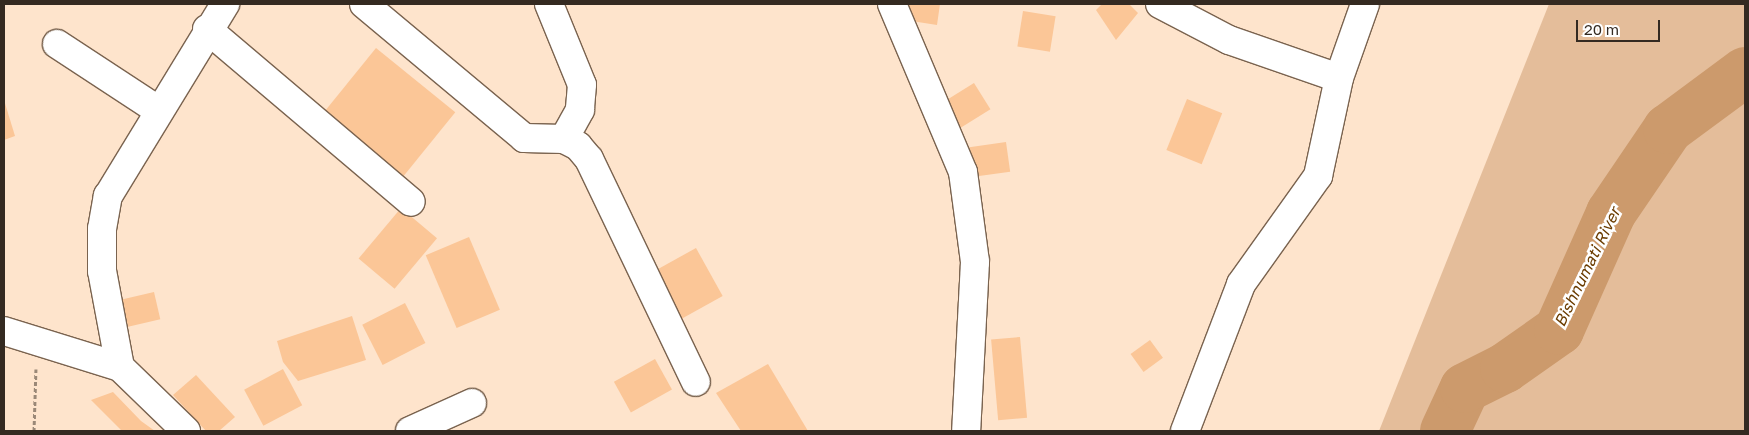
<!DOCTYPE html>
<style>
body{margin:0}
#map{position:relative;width:1749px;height:435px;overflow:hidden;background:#fee4cc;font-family:"Golos Text",sans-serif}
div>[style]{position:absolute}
.green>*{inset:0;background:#e4bd9a}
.river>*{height:50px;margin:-25px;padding:0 25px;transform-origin:25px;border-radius:25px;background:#cc9a6c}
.building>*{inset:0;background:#fbc697;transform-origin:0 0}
.path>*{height:3px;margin-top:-1.5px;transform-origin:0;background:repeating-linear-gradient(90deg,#9a8877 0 4px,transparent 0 6.5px)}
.roads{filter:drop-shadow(1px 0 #7a634f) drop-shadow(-1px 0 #7a634f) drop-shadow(0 1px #7a634f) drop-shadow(0 -1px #7a634f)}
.minor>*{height:28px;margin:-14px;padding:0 14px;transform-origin:14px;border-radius:14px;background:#fff}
span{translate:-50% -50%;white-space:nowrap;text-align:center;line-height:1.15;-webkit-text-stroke:5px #fff;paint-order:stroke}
.water-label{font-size:16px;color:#6b3c00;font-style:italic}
.frame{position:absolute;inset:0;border:5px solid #342a21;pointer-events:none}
.scale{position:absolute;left:1576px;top:20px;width:84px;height:22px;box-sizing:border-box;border:2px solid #342a21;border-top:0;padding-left:6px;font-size:15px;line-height:18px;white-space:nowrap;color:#342a21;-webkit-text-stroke:4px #fff;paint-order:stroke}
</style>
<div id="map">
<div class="green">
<i style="clip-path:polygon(1549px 4px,1745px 4px,1745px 431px,1379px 431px)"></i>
</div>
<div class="river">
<i style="left:1445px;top:431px;width:47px;rotate:-65.1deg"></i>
<i style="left:1465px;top:388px;width:45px;rotate:-26.6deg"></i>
<i style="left:1505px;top:368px;width:66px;rotate:-35.1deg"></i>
<i style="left:1559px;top:330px;width:128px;rotate:-66deg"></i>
<i style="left:1611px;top:213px;width:102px;rotate:-55.8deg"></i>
<i style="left:1668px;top:129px;width:96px;rotate:-36.5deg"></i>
</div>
<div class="building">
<i style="clip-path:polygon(907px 4px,940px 4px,937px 25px,905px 20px)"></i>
<i style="clip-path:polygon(1102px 4px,1129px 4px,1138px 13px,1116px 40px,1096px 10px)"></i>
<i style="left:1023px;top:11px;width:33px;height:36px;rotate:9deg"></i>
<i style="left:376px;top:48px;width:102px;height:92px;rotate:39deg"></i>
<i style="left:974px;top:83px;width:31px;height:36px;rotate:58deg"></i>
<i style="left:1187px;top:99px;width:38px;height:55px;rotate:22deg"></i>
<i style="clip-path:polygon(4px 100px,15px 136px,4px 140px)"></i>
<i style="left:1006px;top:142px;width:30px;height:37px;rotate:82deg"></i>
<i style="left:401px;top:208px;width:47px;height:66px;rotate:40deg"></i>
<i style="left:469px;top:237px;width:79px;height:47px;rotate:67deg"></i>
<i style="left:696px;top:248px;width:55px;height:51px;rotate:61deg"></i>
<i style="left:154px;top:292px;width:28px;height:33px;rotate:77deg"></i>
<i style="left:405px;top:303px;width:45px;height:48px;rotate:63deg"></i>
<i style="clip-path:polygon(352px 316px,366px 360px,298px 381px,283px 362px,277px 341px)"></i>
<i style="left:1020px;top:337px;width:81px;height:29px;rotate:85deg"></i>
<i style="left:1150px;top:340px;width:22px;height:24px;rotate:54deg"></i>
<i style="left:655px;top:359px;width:35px;height:47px;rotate:61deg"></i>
<i style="clip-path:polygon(768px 364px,808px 431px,741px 431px,716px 393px)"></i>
<i style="left:283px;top:369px;width:41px;height:44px;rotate:62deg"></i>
<i style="clip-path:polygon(196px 375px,235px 417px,219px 431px,206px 431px,173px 395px)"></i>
<i style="clip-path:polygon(113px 392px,141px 421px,155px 431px,122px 431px,91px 400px)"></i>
</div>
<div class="path">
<i style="left:34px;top:431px;width:62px;rotate:-88.2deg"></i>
</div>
<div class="roads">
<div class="minor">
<i style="left:364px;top:4px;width:209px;rotate:39.9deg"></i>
<i style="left:524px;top:138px;width:40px;rotate:1.4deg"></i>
<i style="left:564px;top:139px;width:16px;rotate:27deg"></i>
<i style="left:578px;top:146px;width:17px;rotate:50deg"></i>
<i style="left:589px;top:159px;width:247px;rotate:64.4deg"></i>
<i style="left:549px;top:4px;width:87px;rotate:67.8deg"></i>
<i style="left:582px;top:85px;width:25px;rotate:95deg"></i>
<i style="left:580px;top:110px;width:33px;rotate:119deg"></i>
<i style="left:892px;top:4px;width:182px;rotate:67.1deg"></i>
<i style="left:963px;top:172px;width:91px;rotate:82.4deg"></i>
<i style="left:975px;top:262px;width:169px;rotate:93deg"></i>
<i style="left:1160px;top:4px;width:78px;rotate:27.6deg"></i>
<i style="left:1229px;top:40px;width:116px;rotate:19.1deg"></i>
<i style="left:207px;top:29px;width:267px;rotate:40.3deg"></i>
<i style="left:57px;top:44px;width:121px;rotate:33.2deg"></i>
<i style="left:4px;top:331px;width:121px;rotate:17.2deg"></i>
<i style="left:120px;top:367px;width:92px;rotate:44.1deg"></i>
<i style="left:120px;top:367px;width:98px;rotate:-100.6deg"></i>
<i style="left:102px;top:271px;width:42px;rotate:-90deg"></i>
<i style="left:102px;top:229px;width:34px;rotate:-80deg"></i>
<i style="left:108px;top:196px;width:225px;rotate:-58.6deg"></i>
<i style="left:410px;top:431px;width:68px;rotate:-24.3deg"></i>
<i style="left:1185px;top:431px;width:157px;rotate:-69.1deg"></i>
<i style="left:1241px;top:284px;width:133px;rotate:-54.5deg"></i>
<i style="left:1318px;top:176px;width:100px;rotate:-77.9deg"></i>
<i style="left:1339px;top:78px;width:78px;rotate:-70.6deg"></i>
</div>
</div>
<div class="water-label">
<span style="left:1587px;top:267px;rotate:-64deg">Bishnumati River</span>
</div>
<div class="frame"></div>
<div class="scale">20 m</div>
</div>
